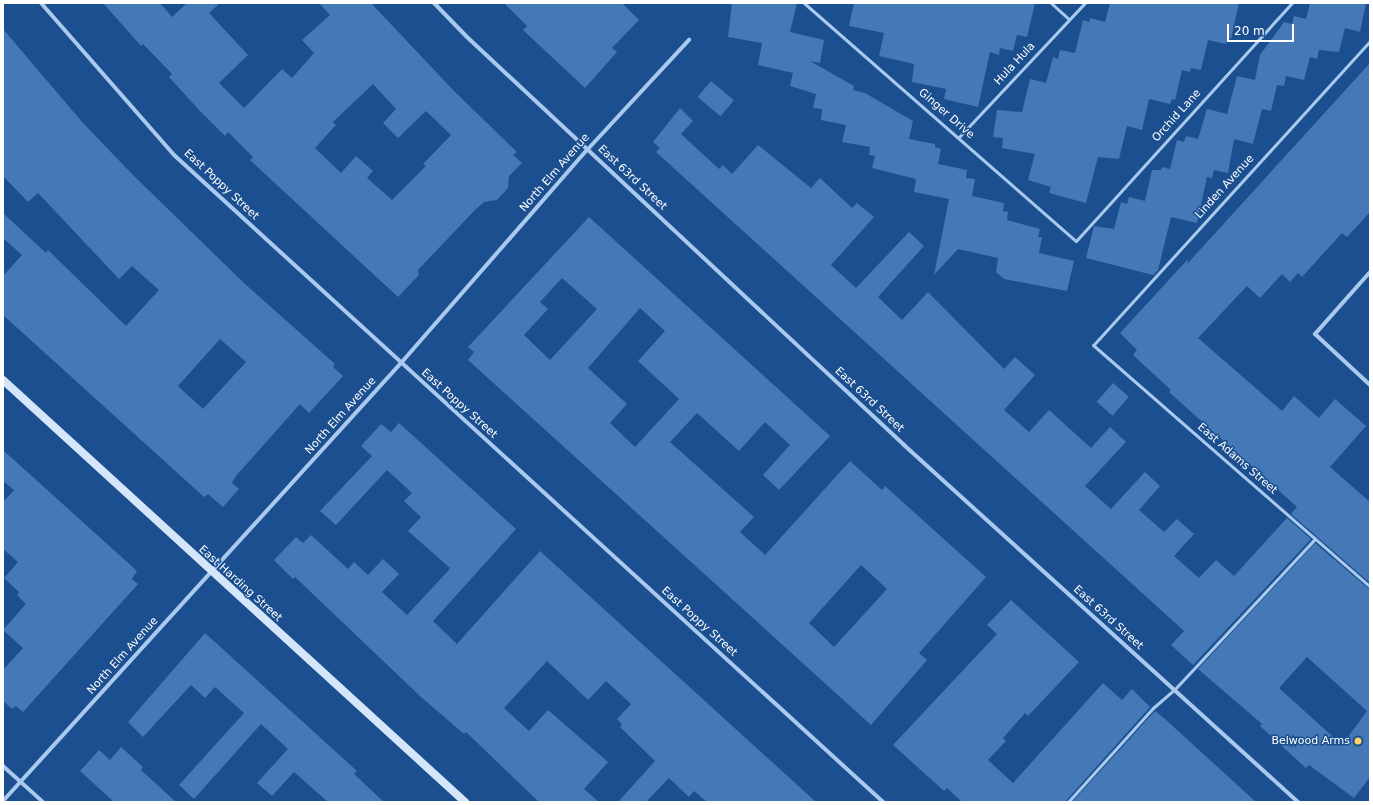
<!DOCTYPE html>
<style>
body{margin:0}
#map{position:relative;width:1373px;height:805px;overflow:hidden;background:#1b4f8f;font-family:"DejaVu Sans",sans-serif}
div>[style]{position:absolute}
.building>*{inset:0;background:#4478b7;transform-origin:0 0}
.lane>*{height:3px;margin:-1.5px;padding:0 1.5px;transform-origin:1.5px;border-radius:1.5px;background:#a9c9ee}
.street>*{height:4px;margin:-2px;padding:0 2px;transform-origin:2px;border-radius:2px;background:#a9c9ee}
.secondary>*{height:8px;margin:-4px;padding:0 4px;transform-origin:4px;border-radius:4px;background:#d6e6fa}
.dots>*{width:11px;height:11px;translate:-50% -50%;box-sizing:border-box;border:2px solid #1b4f8f;border-radius:50%}
span{translate:-50% -50%;white-space:nowrap;text-align:center;line-height:1.15;-webkit-text-stroke:3px #1b4f8f;paint-order:stroke}
.street-label{font-size:11px;color:#fff}
.poi-label{font-size:11px;color:#fff}
.right{translate:-100% -50%;text-align:right}
.frame{position:absolute;inset:0;border:4px solid #fff;pointer-events:none}
.scale{position:absolute;left:1227px;top:24px;width:67px;height:18px;box-sizing:border-box;border:2px solid #fff;border-top:0;padding-left:5px;font-size:12px;line-height:14px;white-space:nowrap;color:#fff;-webkit-text-stroke:3px #1b4f8f;paint-order:stroke}
</style>
<div id="map">
<div class="building">
<i style="clip-path:polygon(evenodd,103px 3px,160px 3px,172px 17px,187px 3px,220px 3px,209px 13px,248px 55px,219px 83px,244px 108px,282px 69px,292px 78px,314px 53px,302px 40px,330px 15px,319px 3px,371px 3px,454px 91px,517px 152px,513px 155px,522px 163px,509px 176px,508px 188px,497px 200px,484px 202px,474px 211px,418px 270px,419px 275px,398px 297px,250px 160px,253px 157px,228px 132px,225px 136px,199px 110px,169px 77px,172px 74px,143px 44px,141px 46px,103px 3px,373px 84px,396px 109px,383px 123px,398px 138px,426px 111px,451px 135px,423px 164px,426px 166px,392px 200px,367px 178px,373px 171px,356px 156px,341px 173px,315px 148px,336px 125px,333px 122px,373px 84px)"></i>
<i style="clip-path:polygon(504px 3px,622px 3px,639px 20px,612px 48px,617px 52px,585px 88px,523px 30px,527px 26px)"></i>
<i style="clip-path:polygon(732px 3px,797px 3px,790px 32px,824px 40px,820px 63px,810px 61px,854px 86px,853px 90px,865px 93px,913px 121px,909px 139px,935px 144px,935px 147px,941px 149px,938px 164px,967px 170px,966px 178px,975px 179px,972px 196px,1004px 203px,1003px 211px,1008px 212px,1007px 220px,1040px 229px,1038px 237px,1042px 237px,1039px 253px,1074px 261px,1067px 291px,1004px 279px,996px 272px,998px 258px,958px 249px,934px 275px,949px 199px,914px 192px,916px 179px,872px 168px,875px 156px,869px 155px,870px 147px,842px 142px,846px 125px,821px 120px,822px 109px,813px 108px,816px 94px,790px 86px,793px 73px,758px 65px,762px 43px,728px 37px)"></i>
<i style="clip-path:polygon(854px 3px,1035px 3px,1027px 37px,1017px 35px,1013px 51px,1000px 48px,999px 55px,990px 52px,978px 107px,944px 99px,946px 89px,912px 82px,914px 64px,879px 56px,884px 33px,849px 26px)"></i>
<i style="clip-path:polygon(1110px 3px,1239px 3px,1231px 39px,1228px 38px,1226px 44px,1208px 40px,1201px 70px,1191px 68px,1190px 72px,1182px 70px,1175px 100px,1172px 99px,1170px 104px,1149px 99px,1142px 130px,1127px 126px,1119px 159px,1098px 157px,1086px 203px,1049px 193px,1051px 187px,1028px 180px,1035px 154px,1002px 148px,1003px 138px,993px 137px,997px 110px,1022px 112px,1030px 79px,1046px 83px,1053px 57px,1058px 59px,1060px 50px,1075px 53px,1083px 20px,1089px 22px,1090px 18px,1105px 22px)"></i>
<i style="clip-path:polygon(1310px 3px,1366px 3px,1360px 32px,1345px 28px,1339px 52px,1319px 50px,1317px 59px,1310px 57px,1304px 80px,1286px 76px,1284px 86px,1277px 85px,1271px 111px,1262px 109px,1253px 144px,1234px 139px,1228px 173px,1214px 170px,1212px 178px,1207px 177px,1197px 223px,1171px 217px,1158px 270px,1153px 275px,1086px 258px,1094px 226px,1114px 229px,1121px 202px,1127px 204px,1129px 197px,1145px 201px,1152px 170px,1161px 170px,1162px 167px,1170px 169px,1177px 140px,1184px 142px,1186px 136px,1198px 139px,1207px 109px,1227px 114px,1237px 76px,1255px 80px,1260px 55px,1284px 22px,1292px 24px,1294px 16px,1306px 19px)"></i>
<i style="clip-path:polygon(evenodd,3px 29px,83px 123px,133px 175px,244px 283px,335px 364px,333px 367px,343px 376px,309px 413px,300px 404px,236px 476px,232px 483px,239px 489px,223px 507px,208px 494px,204px 497px,3px 315px,3px 276px,22px 255px,3px 238px,3px 213px,46px 253px,48px 250px,126px 326px,159px 290px,132px 266px,119px 279px,38px 193px,28px 202px,3px 176px,3px 29px,220px 339px,246px 362px,203px 409px,178px 386px,220px 339px)"></i>
<i style="clip-path:polygon(1370px 63px,1370px 212px,1347px 237px,1342px 233px,1302px 277px,1298px 273px,1290px 282px,1282px 274px,1260px 298px,1247px 286px,1198px 338px,1282px 411px,1294px 396px,1319px 418px,1335px 399px,1366px 426px,1330px 467px,1370px 502px,1370px 583px,1291px 514px,1297px 507px,1169px 392px,1171px 390px,1133px 355px,1137px 350px,1120px 333px,1188px 259px,1187px 264px)"></i>
<i style="left:711px;top:81px;width:30px;height:21px;rotate:40deg"></i>
<i style="clip-path:polygon(680px 108px,693px 121px,681px 134px,719px 169px,723px 165px,732px 174px,758px 145px,811px 188px,820px 178px,852px 208px,857px 203px,874px 217px,831px 265px,856px 288px,909px 232px,924px 246px,878px 297px,902px 320px,928px 292px,1004px 369px,1015px 357px,1035px 375px,1004px 410px,1029px 432px,1049px 410px,1091px 448px,1110px 427px,1126px 442px,1085px 486px,1111px 509px,1145px 472px,1160px 486px,1139px 510px,1164px 532px,1177px 519px,1194px 534px,1174px 556px,1199px 578px,1216px 560px,1234px 576px,1287px 518px,1311px 539px,1193px 665px,1171px 645px,1184px 631px,656px 152px,660px 148px,653px 142px)"></i>
<i style="clip-path:polygon(evenodd,589px 217px,830px 436px,779px 490px,763px 475px,790px 445px,765px 422px,739px 451px,697px 413px,670px 442px,754px 517px,740px 532px,765px 555px,850px 461px,882px 490px,885px 486px,986px 577px,919px 653px,927px 660px,871px 725px,468px 360px,474px 352px,468px 347px,589px 217px,562px 278px,597px 309px,550px 360px,524px 335px,548px 309px,540px 302px,562px 278px,589px 217px,640px 308px,665px 331px,638px 361px,679px 399px,635px 447px,610px 423px,627px 404px,588px 368px,640px 308px,589px 217px,861px 565px,887px 589px,834px 647px,809px 623px,861px 565px)"></i>
<i style="left:1113px;top:383px;width:21px;height:25px;rotate:41deg"></i>
<i style="clip-path:polygon(399px 423px,516px 529px,433px 621px,457px 644px,540px 551px,816px 802px,707px 802px,694px 791px,689px 797px,669px 778px,646px 802px,618px 802px,655px 761px,620px 727px,622px 724px,617px 719px,631px 704px,606px 681px,588px 700px,547px 661px,504px 708px,529px 731px,548px 710px,608px 762px,584px 789px,599px 802px,539px 802px,466px 732px,464px 734px,421px 697px,295px 577px,293px 579px,274px 560px,296px 537px,303px 543px,311px 535px,348px 569px,354px 562px,368px 575px,383px 559px,399px 574px,382px 592px,407px 615px,447px 572px,450px 568px,408px 531px,421px 517px,404px 501px,412px 493px,387px 470px,336px 525px,320px 511px,372px 456px,361px 446px,381px 424px,391px 432px)"></i>
<i style="clip-path:polygon(3px 450px,137px 571px,132px 579px,138px 584px,23px 712px,16px 706px,12px 709px,3px 701px,3px 670px,23px 648px,3px 630px,26px 604px,17px 595px,19px 592px,4px 578px,18px 562px,3px 549px,3px 502px,14px 490px,3px 481px)"></i>
<i style="clip-path:polygon(evenodd,1315px 543px,1370px 590px,1370px 777px,1354px 798px,1309px 765px,1306px 768px,1260px 726px,1262px 724px,1198px 669px,1315px 543px,1307px 657px,1367px 711px,1342px 745px,1279px 688px,1307px 657px)"></i>
<i style="clip-path:polygon(1011px 600px,1079px 662px,1028px 716px,1025px 713px,1003px 738px,1006px 741px,988px 760px,1013px 783px,1103px 683px,1122px 700px,1132px 689px,1150px 707px,1065px 802px,962px 802px,947px 788px,944px 791px,893px 745px,997px 634px,987px 625px)"></i>
<i style="clip-path:polygon(205px 633px,357px 771px,354px 774px,384px 802px,328px 802px,294px 772px,272px 796px,257px 783px,288px 749px,261px 724px,194px 799px,179px 785px,244px 713px,215px 687px,205px 698px,191px 685px,143px 737px,128px 722px)"></i>
<i style="clip-path:polygon(1155px 711px,1165px 719px,1256px 802px,1072px 802px)"></i>
<i style="clip-path:polygon(121px 747px,143px 767px,141px 770px,176px 802px,114px 802px,80px 771px,99px 750px,110px 760px)"></i>
</div>
<div class="lane">
<i style="left:804px;top:3px;width:361px;rotate:41.2deg"></i>
<i style="left:1076px;top:241px;width:321px;rotate:-47.8deg"></i>
<i style="left:1051px;top:3px;width:24px;rotate:42deg"></i>
<i style="left:1370px;top:41px;width:411px;rotate:132.3deg"></i>
<i style="left:1093px;top:345px;width:368px;rotate:41.1deg"></i>
<i style="left:959px;top:137px;width:184px;rotate:-46.8deg"></i>
<i style="left:1068px;top:802px;width:127px;rotate:-47.9deg"></i>
<i style="left:1153px;top:708px;width:28px;rotate:-41deg"></i>
<i style="left:1174px;top:690px;width:207px;rotate:-47deg"></i>
</div>
<div class="street">
<i style="left:41px;top:3px;width:202px;rotate:48.8deg"></i>
<i style="left:174px;top:155px;width:960px;rotate:42.38deg"></i>
<i style="left:434px;top:3px;width:47px;rotate:45.9deg"></i>
<i style="left:467px;top:37px;width:598px;rotate:43.03deg"></i>
<i style="left:904px;top:445px;width:532px;rotate:42.18deg"></i>
<i style="left:1370px;top:272px;width:83px;rotate:131.6deg"></i>
<i style="left:1315px;top:334px;width:75px;rotate:42.8deg"></i>
<i style="left:3px;top:766px;width:54px;rotate:42deg"></i>
<i style="left:3px;top:801px;width:592px;rotate:-47.74deg"></i>
<i style="left:401px;top:363px;width:284px;rotate:-48.9deg"></i>
<i style="left:588px;top:149px;width:149px;rotate:-47.2deg"></i>
</div>
<div class="secondary">
<i style="left:3px;top:380px;width:626px;rotate:42.41deg"></i>
</div>
<div class="dots">
<i style="left:1358px;top:741px;background:#ffd166"></i>
</div>
<div class="street-label">
<span style="left:1015px;top:64px;rotate:-47deg">Hula Hula</span>
<span style="left:946px;top:114px;rotate:41deg">Ginger Drive</span>
<span style="left:1177px;top:116px;rotate:-48deg">Orchid Lane</span>
<span style="left:555px;top:173px;rotate:-49deg">North Elm Avenue</span>
<span style="left:632px;top:178px;rotate:43deg">East 63rd Street</span>
<span style="left:221px;top:185px;rotate:43deg">East Poppy Street</span>
<span style="left:1225px;top:187px;rotate:-48deg">Linden Avenue</span>
<span style="left:869px;top:400px;rotate:43deg">East 63rd Street</span>
<span style="left:459px;top:404px;rotate:42deg">East Poppy Street</span>
<span style="left:341px;top:416px;rotate:-48deg">North Elm Avenue</span>
<span style="left:1237px;top:459px;rotate:41deg">East Adams Street</span>
<span style="left:240px;top:584px;rotate:42deg">East Harding Street</span>
<span style="left:1108px;top:618px;rotate:42deg">East 63rd Street</span>
<span style="left:699px;top:622px;rotate:42deg">East Poppy Street</span>
<span style="left:123px;top:656px;rotate:-48deg">North Elm Avenue</span>
</div>
<div class="poi-label">
<span class="right" style="left:1350px;top:741px">Belwood Arms</span>
</div>
<div class="frame"></div>
<div class="scale">20 m</div>
</div>
